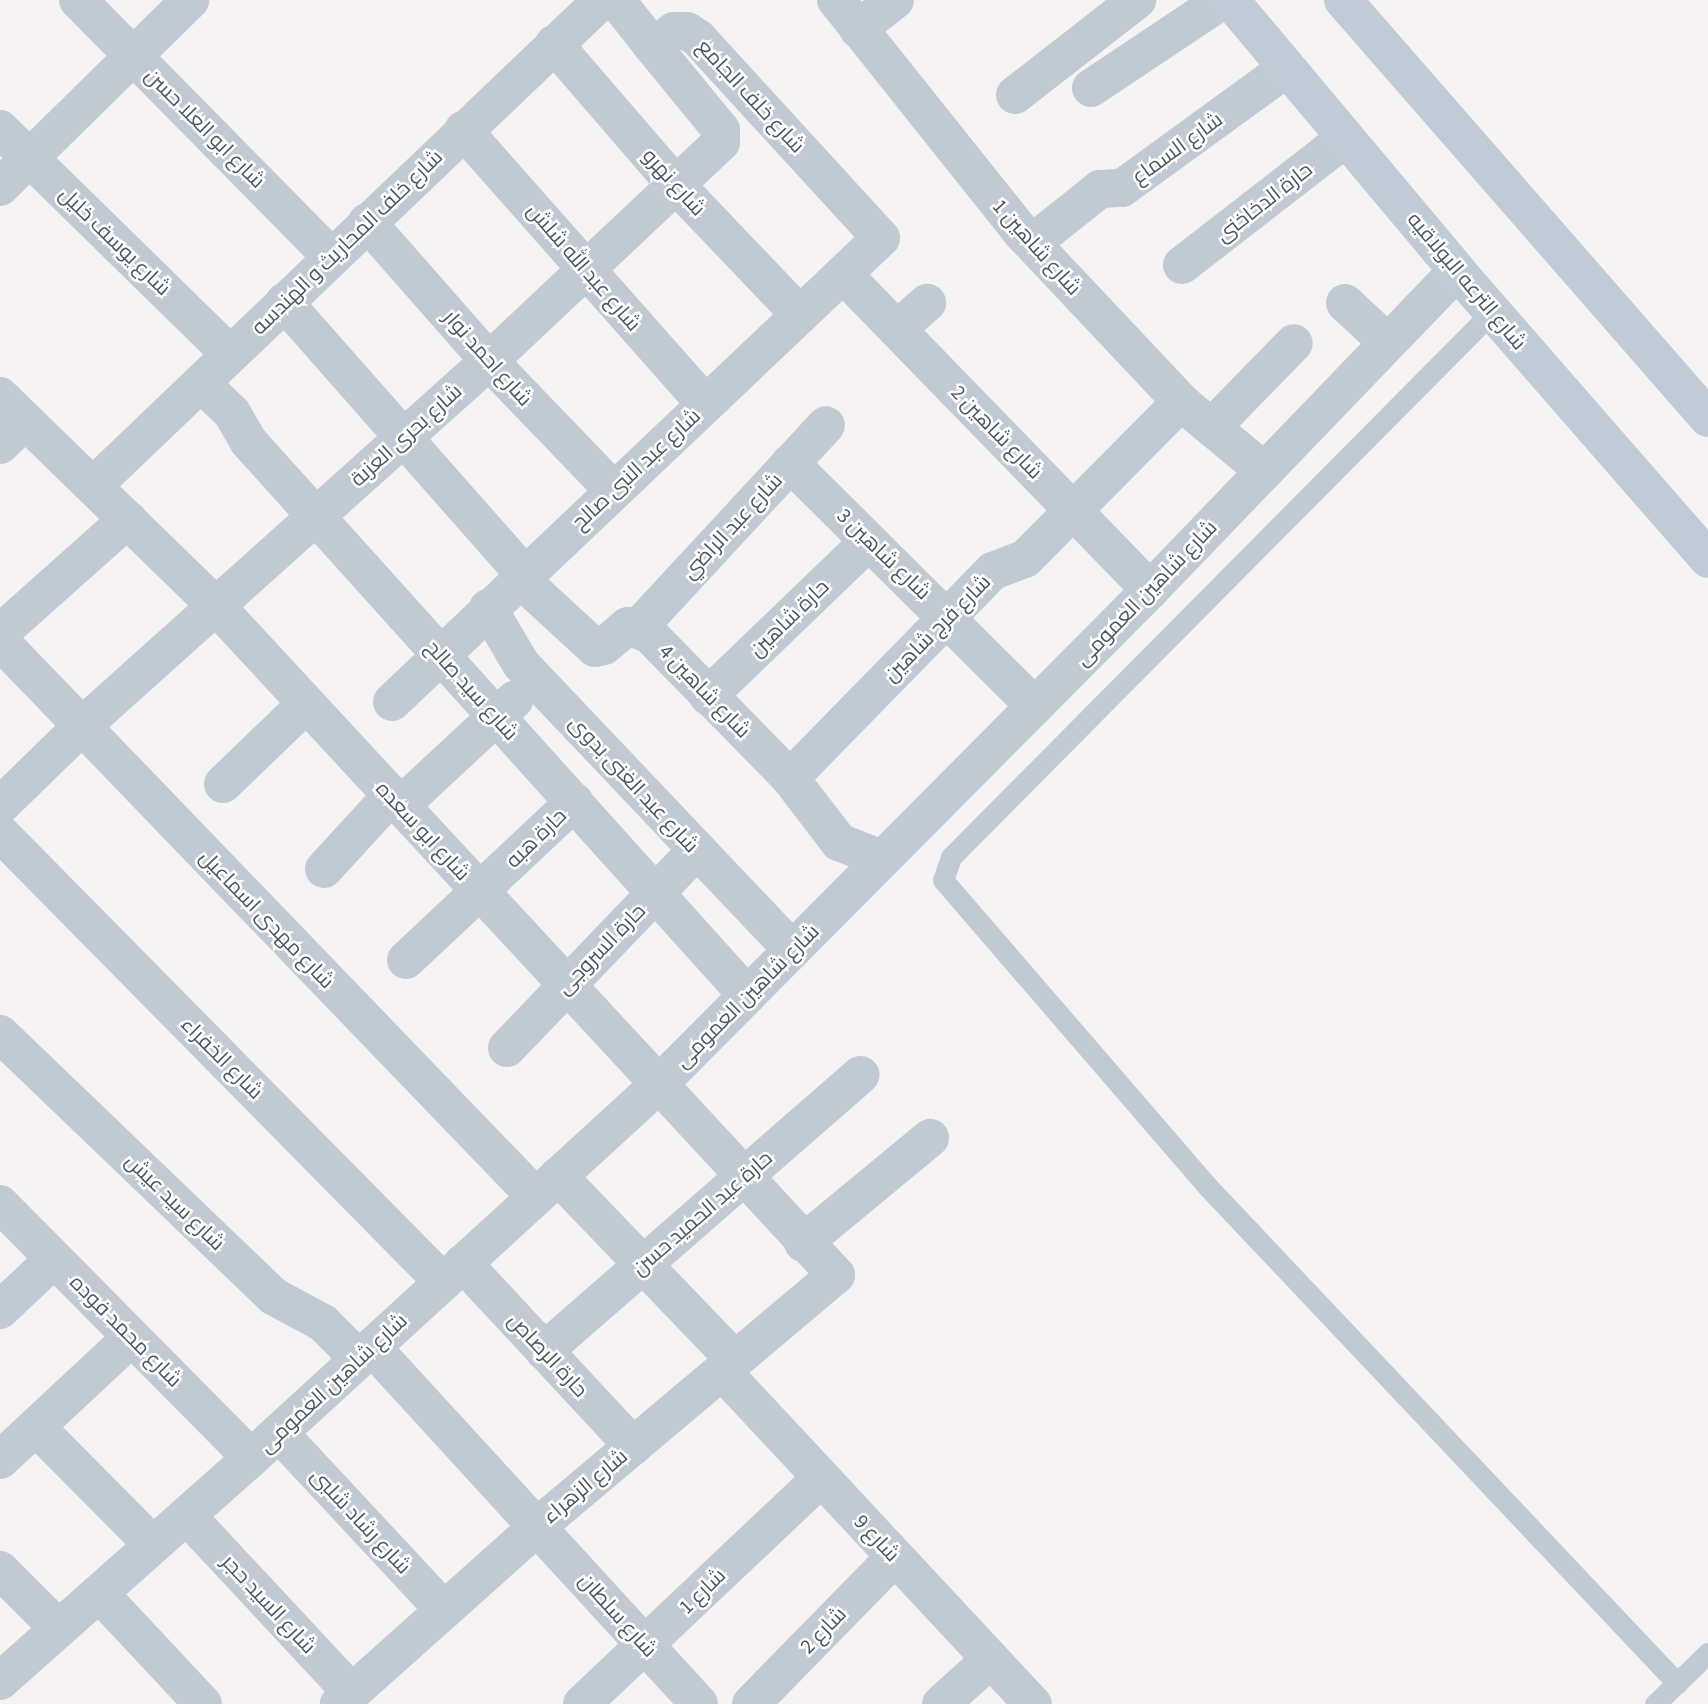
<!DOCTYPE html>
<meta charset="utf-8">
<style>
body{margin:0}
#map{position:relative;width:1708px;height:1704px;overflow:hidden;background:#f5f3f3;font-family:"Source Sans 3",Cairo,sans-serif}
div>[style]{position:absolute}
.lane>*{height:21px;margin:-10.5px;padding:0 10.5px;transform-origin:10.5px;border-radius:10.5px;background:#c1cad2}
.street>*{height:38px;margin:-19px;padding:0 19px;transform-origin:19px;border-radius:19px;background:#c1cad2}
.secondary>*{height:38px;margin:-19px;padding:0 19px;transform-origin:19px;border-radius:19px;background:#c1cbd6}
span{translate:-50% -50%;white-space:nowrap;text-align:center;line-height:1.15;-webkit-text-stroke:5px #fff;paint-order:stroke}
.street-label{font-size:21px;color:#4a5661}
</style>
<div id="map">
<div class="lane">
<i style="left:1492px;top:312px;width:768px;rotate:134.79deg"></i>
<i style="left:951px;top:857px;width:24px;rotate:109deg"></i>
<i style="left:943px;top:880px;width:406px;rotate:49.2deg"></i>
<i style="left:1208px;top:1187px;width:683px;rotate:46.6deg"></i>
<i style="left:1655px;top:1704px;width:74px;rotate:-43.9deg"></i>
</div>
<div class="street">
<i style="left:78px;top:0;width:361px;rotate:45.4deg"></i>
<i style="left:836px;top:0;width:298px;rotate:51.4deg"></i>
<i style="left:1022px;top:233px;width:232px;rotate:46.7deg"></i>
<i style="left:1181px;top:402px;width:107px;rotate:39.7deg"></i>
<i style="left:858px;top:29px;width:47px;rotate:-38.1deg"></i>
<i style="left:554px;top:44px;width:185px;rotate:49.2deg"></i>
<i style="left:675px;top:184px;width:181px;rotate:46.3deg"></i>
<i style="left:1091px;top:88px;width:159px;rotate:-33.7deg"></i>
<i style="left:1015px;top:95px;width:155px;rotate:-37.9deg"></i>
<i style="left:0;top:129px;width:322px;rotate:44.4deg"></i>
<i style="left:463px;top:130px;width:366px;rotate:48.5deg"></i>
<i style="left:0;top:187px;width:267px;rotate:-44.5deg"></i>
<i style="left:367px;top:222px;width:185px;rotate:48.7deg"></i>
<i style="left:489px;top:361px;width:179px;rotate:46.1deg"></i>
<i style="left:1032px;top:243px;width:87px;rotate:-38.5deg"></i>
<i style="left:1100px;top:189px;width:22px;rotate:-3deg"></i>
<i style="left:1122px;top:188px;width:204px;rotate:-36deg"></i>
<i style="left:1182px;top:265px;width:207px;rotate:-37.8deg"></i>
<i style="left:843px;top:274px;width:441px;rotate:45.8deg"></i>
<i style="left:284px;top:302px;width:363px;rotate:48.6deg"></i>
<i style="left:1345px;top:303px;width:57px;rotate:42.9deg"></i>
<i style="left:897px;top:329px;width:40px;rotate:-41deg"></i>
<i style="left:201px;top:383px;width:43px;rotate:44.1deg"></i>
<i style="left:232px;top:413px;width:32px;rotate:60deg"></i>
<i style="left:248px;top:441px;width:746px;rotate:47.99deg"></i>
<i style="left:0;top:396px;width:301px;rotate:44.2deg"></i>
<i style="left:216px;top:606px;width:912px;rotate:47.18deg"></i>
<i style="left:836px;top:1275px;width:391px;rotate:139.9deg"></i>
<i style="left:537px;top:1527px;width:266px;rotate:138.2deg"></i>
<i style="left:1212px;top:427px;width:117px;rotate:-45.7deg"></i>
<i style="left:0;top:445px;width:35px;rotate:-44deg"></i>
<i style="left:790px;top:463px;width:345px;rotate:44.8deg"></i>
<i style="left:93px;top:486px;width:704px;rotate:-43.68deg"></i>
<i style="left:519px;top:578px;width:103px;rotate:42.6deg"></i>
<i style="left:595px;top:648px;width:9px;rotate:-13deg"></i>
<i style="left:604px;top:646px;width:31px;rotate:-40deg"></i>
<i style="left:628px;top:626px;width:24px;rotate:22deg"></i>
<i style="left:650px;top:635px;width:200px;rotate:45.6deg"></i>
<i style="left:790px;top:778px;width:81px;rotate:52.6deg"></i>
<i style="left:839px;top:842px;width:32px;rotate:22deg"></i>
<i style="left:869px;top:854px;width:13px;rotate:48deg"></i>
<i style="left:488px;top:608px;width:65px;rotate:59.5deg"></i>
<i style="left:521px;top:664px;width:394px;rotate:46.5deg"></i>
<i style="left:639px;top:627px;width:275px;rotate:-47.2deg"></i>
<i style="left:0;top:633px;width:171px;rotate:-41.7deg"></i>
<i style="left:0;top:641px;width:772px;rotate:46.05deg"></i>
<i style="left:708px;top:696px;width:223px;rotate:-43.9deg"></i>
<i style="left:392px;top:702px;width:674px;rotate:-43.5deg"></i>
<i style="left:881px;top:238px;width:271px;rotate:-132.5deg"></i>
<i style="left:698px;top:38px;width:13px;rotate:-148deg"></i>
<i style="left:687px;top:31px;width:13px;rotate:180deg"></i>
<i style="left:674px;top:31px;width:26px;rotate:143deg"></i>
<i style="left:653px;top:47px;width:60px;rotate:-128.2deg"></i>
<i style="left:790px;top:778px;width:290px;rotate:-45.6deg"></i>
<i style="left:993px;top:571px;width:34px;rotate:-21deg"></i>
<i style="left:1025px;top:559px;width:221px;rotate:-45.2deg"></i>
<i style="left:223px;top:784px;width:115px;rotate:-43.9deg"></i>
<i style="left:0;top:806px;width:113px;rotate:-44.3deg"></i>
<i style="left:81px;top:727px;width:548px;rotate:-41.89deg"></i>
<i style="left:489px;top:361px;width:319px;rotate:-43.3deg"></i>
<i style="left:721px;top:142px;width:12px;rotate:-90deg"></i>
<i style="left:721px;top:130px;width:107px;rotate:-129.3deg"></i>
<i style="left:400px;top:806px;width:156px;rotate:-42.9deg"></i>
<i style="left:0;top:833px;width:631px;rotate:45.39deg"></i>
<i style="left:324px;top:869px;width:99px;rotate:-47.5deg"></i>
<i style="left:406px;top:960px;width:231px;rotate:-43.2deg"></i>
<i style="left:0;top:1034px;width:378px;rotate:43.8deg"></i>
<i style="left:273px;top:1296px;width:57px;rotate:28.4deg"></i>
<i style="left:323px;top:1323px;width:51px;rotate:45deg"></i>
<i style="left:507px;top:1048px;width:274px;rotate:-46.2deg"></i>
<i style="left:558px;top:1176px;width:255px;rotate:46.1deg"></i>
<i style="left:0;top:1204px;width:357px;rotate:45.3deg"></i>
<i style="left:803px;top:1243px;width:165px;rotate:-39.6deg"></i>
<i style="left:463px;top:1263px;width:250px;rotate:47.1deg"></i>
<i style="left:0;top:1310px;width:74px;rotate:-43.4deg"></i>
<i style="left:372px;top:1347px;width:484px;rotate:47.5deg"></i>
<i style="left:544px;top:1351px;width:420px;rotate:-41.1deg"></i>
<i style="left:722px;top:1371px;width:456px;rotate:47deg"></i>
<i style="left:36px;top:1427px;width:166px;rotate:45.2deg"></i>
<i style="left:279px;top:1433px;width:242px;rotate:47deg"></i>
<i style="left:0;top:1460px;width:180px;rotate:-43deg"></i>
<i style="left:187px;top:1516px;width:242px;rotate:47deg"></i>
<i style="left:0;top:1570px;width:83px;rotate:45deg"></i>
<i style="left:99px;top:1593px;width:152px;rotate:46.9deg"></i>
<i style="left:0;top:1681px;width:336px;rotate:-41.6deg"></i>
<i style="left:251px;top:1458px;width:551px;rotate:-42.5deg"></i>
<i style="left:657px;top:1086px;width:699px;rotate:-45.17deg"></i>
<i style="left:1150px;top:590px;width:443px;rotate:-46.1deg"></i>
<i style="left:582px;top:1704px;width:329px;rotate:-43.4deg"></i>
<i style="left:751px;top:1704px;width:206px;rotate:-45.6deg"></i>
<i style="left:941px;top:1704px;width:67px;rotate:-42deg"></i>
</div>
<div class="secondary">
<i style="left:1230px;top:0;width:354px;rotate:50deg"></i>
<i style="left:1457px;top:271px;width:382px;rotate:48.9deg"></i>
<i style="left:1343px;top:0;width:555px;rotate:48.87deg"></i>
</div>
<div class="street-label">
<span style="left:751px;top:96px;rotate:47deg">شارع خلف الجامع</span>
<span style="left:205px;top:128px;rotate:45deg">شارع ابو العلا حسن</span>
<span style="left:1177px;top:148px;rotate:-36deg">شارع السماع</span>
<span style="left:674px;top:182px;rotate:48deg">شارع نهرو</span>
<span style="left:1264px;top:202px;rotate:-38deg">حارة الدخاخنى</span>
<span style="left:115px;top:241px;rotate:44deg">شارع يوسف خليل</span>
<span style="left:347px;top:242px;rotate:-44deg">شارع خلف المحاريث و الهندسه</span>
<span style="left:1037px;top:247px;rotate:48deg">شارع شاهين 1</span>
<span style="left:584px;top:267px;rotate:49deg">شارع عبد الله شلش</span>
<span style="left:1467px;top:281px;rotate:50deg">شارع الترعه البولاقيه</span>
<span style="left:488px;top:358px;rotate:48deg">شارع احمد نوار</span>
<span style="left:997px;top:432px;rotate:46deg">شارع شاهين 2</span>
<span style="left:406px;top:435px;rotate:-42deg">شارع بحرى العزبة</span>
<span style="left:636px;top:469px;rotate:-43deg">شارع عبد النبى صالح</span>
<span style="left:732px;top:526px;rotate:-47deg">شارع عبد الراضي</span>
<span style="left:884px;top:554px;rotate:44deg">شارع شاهين 3</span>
<span style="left:1146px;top:593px;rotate:-46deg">شارع شاهين العمومى</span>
<span style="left:789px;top:618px;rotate:-44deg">حارة شاهين</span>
<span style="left:937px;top:628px;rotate:-45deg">شارع فرج شاهين</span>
<span style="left:472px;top:690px;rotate:48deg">شارع سيد صالح</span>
<span style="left:705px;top:691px;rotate:46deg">شارع شاهين 4</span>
<span style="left:634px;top:784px;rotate:47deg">شارع عبد الغنى بدوى</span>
<span style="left:423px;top:831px;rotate:47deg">شارع ابو سعده</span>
<span style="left:536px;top:838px;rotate:-44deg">حارة هبه</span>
<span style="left:267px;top:919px;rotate:46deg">شارع مهدى اسماعيل</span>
<span style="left:601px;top:949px;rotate:-46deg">حارة السروجى</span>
<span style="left:747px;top:996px;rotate:-45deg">شارع شاهين العمومى</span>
<span style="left:222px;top:1058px;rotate:45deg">شارع الخفراء</span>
<span style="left:175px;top:1202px;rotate:44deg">شارع سيد عيش</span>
<span style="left:702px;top:1213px;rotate:-41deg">حارة عبد الحميد حسن</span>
<span style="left:126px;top:1331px;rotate:45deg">شارع محمد فوده</span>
<span style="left:548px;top:1355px;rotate:47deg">حارة الرصاص</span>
<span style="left:333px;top:1383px;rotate:-43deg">شارع شاهين العمومى</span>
<span style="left:585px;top:1486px;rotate:-40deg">شارع الزهراء</span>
<span style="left:361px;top:1521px;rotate:47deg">شارع رشاد شلبى</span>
<span style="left:877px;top:1538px;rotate:47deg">شارع 9</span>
<span style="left:702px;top:1591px;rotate:-44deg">شارع 1</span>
<span style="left:269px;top:1604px;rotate:47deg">شارع السيد حجر</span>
<span style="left:618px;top:1615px;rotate:48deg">شارع سلطان</span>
<span style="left:823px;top:1630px;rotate:-46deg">شارع 2</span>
</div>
</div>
